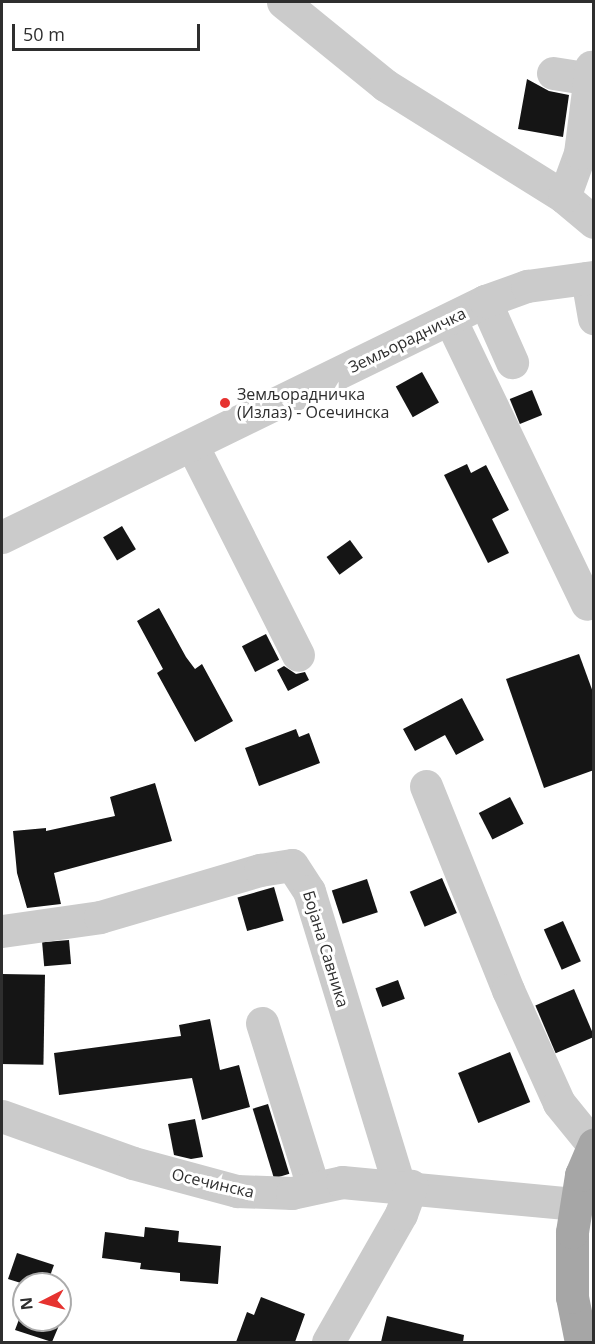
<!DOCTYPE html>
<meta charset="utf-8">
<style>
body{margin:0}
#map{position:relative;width:595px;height:1344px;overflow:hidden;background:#fff;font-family:"Open Sans",sans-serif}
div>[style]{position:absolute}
.building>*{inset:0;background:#151515;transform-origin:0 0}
.minor>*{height:33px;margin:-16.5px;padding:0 16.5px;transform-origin:16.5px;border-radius:16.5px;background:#cbcbcb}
.major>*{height:33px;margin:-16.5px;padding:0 16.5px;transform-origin:16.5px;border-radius:16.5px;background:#a6a6a6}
.dots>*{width:16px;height:16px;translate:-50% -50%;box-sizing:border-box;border:3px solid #fff;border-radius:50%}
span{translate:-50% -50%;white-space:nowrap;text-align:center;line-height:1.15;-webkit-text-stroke:6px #fff;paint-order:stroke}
.street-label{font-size:16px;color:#2e2e2e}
.poi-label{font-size:16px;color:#2e2e2e}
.left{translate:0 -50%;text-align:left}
.frame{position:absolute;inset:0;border:3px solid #2e2e2e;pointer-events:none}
.north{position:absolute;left:12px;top:1272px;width:60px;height:60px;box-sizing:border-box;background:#fff;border:2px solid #ababab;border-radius:50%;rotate:264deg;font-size:16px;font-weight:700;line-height:24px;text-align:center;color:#2e2e2e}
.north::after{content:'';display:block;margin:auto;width:21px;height:27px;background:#e63330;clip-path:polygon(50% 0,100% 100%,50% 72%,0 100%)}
.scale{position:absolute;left:12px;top:24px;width:188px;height:27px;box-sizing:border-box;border:3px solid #2e2e2e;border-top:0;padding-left:8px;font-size:18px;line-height:21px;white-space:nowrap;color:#2e2e2e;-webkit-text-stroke:4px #fff;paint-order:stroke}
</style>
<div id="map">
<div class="building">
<i style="clip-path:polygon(527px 79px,549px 91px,569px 95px,563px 137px,518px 129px)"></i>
<i style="left:422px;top:372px;width:35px;height:30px;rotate:61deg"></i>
<i style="left:532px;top:390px;width:27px;height:24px;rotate:68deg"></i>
<i style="clip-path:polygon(467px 464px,471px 473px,486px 465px,509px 510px,492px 519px,509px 553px,488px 563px,444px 475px)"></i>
<i style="left:122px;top:526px;width:27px;height:22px;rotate:59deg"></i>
<i style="left:350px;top:540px;width:22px;height:29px;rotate:54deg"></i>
<i style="clip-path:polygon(159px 608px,186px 657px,195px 669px,202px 664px,233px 721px,195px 742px,157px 673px,163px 669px,137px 621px)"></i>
<i style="left:266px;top:634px;width:29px;height:27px;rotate:63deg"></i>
<i style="clip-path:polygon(579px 654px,594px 695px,594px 770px,544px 788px,506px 679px)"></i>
<i style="clip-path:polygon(284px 666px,296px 674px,305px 672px,309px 680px,288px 691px,277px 670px)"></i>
<i style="clip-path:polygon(462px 698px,484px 740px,456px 755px,445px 735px,415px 751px,403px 729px)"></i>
<i style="clip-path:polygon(296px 729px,299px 737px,309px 733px,320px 763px,259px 786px,245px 748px)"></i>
<i style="clip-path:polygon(155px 783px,172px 841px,54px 873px,61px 904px,27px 908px,17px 873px,13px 831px,46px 828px,46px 831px,115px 816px,110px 797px)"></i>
<i style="left:510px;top:797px;width:30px;height:35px;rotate:63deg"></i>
<i style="left:442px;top:878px;width:38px;height:35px;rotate:67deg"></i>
<i style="left:367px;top:879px;width:35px;height:37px;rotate:72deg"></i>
<i style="left:274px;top:887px;width:35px;height:38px;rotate:74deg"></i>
<i style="left:563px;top:921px;width:44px;height:21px;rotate:66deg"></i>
<i style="left:69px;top:940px;width:24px;height:27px;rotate:85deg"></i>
<i style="left:2px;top:974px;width:43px;height:90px;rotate:1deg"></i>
<i style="left:398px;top:980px;width:20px;height:24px;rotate:70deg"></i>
<i style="left:574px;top:989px;width:52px;height:42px;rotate:67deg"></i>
<i style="clip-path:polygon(210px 1019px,220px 1070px,239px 1065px,250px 1107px,202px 1120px,192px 1078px,59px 1095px,54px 1053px,181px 1036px,179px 1025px)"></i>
<i style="left:510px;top:1052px;width:54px;height:56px;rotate:68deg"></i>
<i style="left:268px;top:1104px;width:73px;height:16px;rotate:73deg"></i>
<i style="clip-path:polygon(195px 1119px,203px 1157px,191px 1159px,174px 1155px,168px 1124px)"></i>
<i style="clip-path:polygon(145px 1227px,179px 1231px,178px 1242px,221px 1246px,218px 1284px,180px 1281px,180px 1273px,140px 1269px,141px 1263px,102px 1258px,105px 1232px,144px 1237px)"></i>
<i style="clip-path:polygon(17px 1253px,54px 1265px,47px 1284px,24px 1284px,8px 1279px)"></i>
<i style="clip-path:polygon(261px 1297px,305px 1314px,295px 1342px,236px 1342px,247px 1312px,254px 1315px)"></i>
<i style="clip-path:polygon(24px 1306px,24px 1320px,60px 1320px,63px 1316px,52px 1342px,15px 1330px)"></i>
<i style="clip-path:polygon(387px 1316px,464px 1335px,463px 1342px,381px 1342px)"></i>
</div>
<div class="minor">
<i style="left:283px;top:2px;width:132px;rotate:39.1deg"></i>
<i style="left:385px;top:85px;width:211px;rotate:32deg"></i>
<i style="left:564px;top:197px;width:39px;rotate:40deg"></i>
<i style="left:553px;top:73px;width:37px;rotate:9deg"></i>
<i style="left:564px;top:197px;width:47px;rotate:-70deg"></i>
<i style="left:580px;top:153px;width:87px;rotate:-82.7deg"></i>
<i style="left:587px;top:278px;width:41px;rotate:80.1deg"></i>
<i style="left:485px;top:301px;width:67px;rotate:66.1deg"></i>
<i style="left:450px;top:319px;width:316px;rotate:64.3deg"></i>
<i style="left:192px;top:445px;width:235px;rotate:63.2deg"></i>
<i style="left:2px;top:537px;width:538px;rotate:-26.04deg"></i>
<i style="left:485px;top:301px;width:45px;rotate:-19.7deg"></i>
<i style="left:527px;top:286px;width:68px;rotate:-7.7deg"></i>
<i style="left:426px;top:786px;width:220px;rotate:68.1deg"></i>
<i style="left:508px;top:990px;width:124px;rotate:65.7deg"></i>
<i style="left:559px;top:1103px;width:54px;rotate:51deg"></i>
<i style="left:2px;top:931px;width:99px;rotate:-8.1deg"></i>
<i style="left:100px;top:917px;width:167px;rotate:-16.4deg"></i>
<i style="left:260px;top:870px;width:32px;rotate:-9deg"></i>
<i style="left:292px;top:865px;width:31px;rotate:57deg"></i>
<i style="left:309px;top:891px;width:307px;rotate:73deg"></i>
<i style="left:262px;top:1023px;width:172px;rotate:72.7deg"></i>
<i style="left:2px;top:1116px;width:139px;rotate:19.7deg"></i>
<i style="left:133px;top:1163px;width:108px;rotate:15.1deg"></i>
<i style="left:237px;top:1191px;width:55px;rotate:2.1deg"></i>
<i style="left:292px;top:1193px;width:51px;rotate:-12.4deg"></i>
<i style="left:342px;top:1182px;width:233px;rotate:5.4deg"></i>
<i style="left:328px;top:1342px;width:147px;rotate:-60.3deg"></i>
<i style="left:401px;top:1214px;width:30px;rotate:-70deg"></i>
</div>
<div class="major">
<i style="left:581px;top:1342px;width:46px;rotate:-101.3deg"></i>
<i style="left:572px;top:1297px;width:65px;rotate:-90deg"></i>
<i style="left:572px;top:1232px;width:58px;rotate:-81deg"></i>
<i style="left:581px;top:1175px;width:33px;rotate:-67deg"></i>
</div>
<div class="dots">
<i style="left:225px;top:403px;background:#e63330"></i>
</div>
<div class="street-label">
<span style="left:407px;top:340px;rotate:-26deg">Земљорадничка</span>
<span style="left:326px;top:949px;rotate:73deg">Бојана Савника</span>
<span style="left:213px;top:1183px;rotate:13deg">Осечинска</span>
</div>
<div class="poi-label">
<span class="left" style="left:237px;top:403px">Земљорадничка<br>(Излаз) - Осечинска</span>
</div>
<div class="frame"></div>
<div class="north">N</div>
<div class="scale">50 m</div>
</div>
